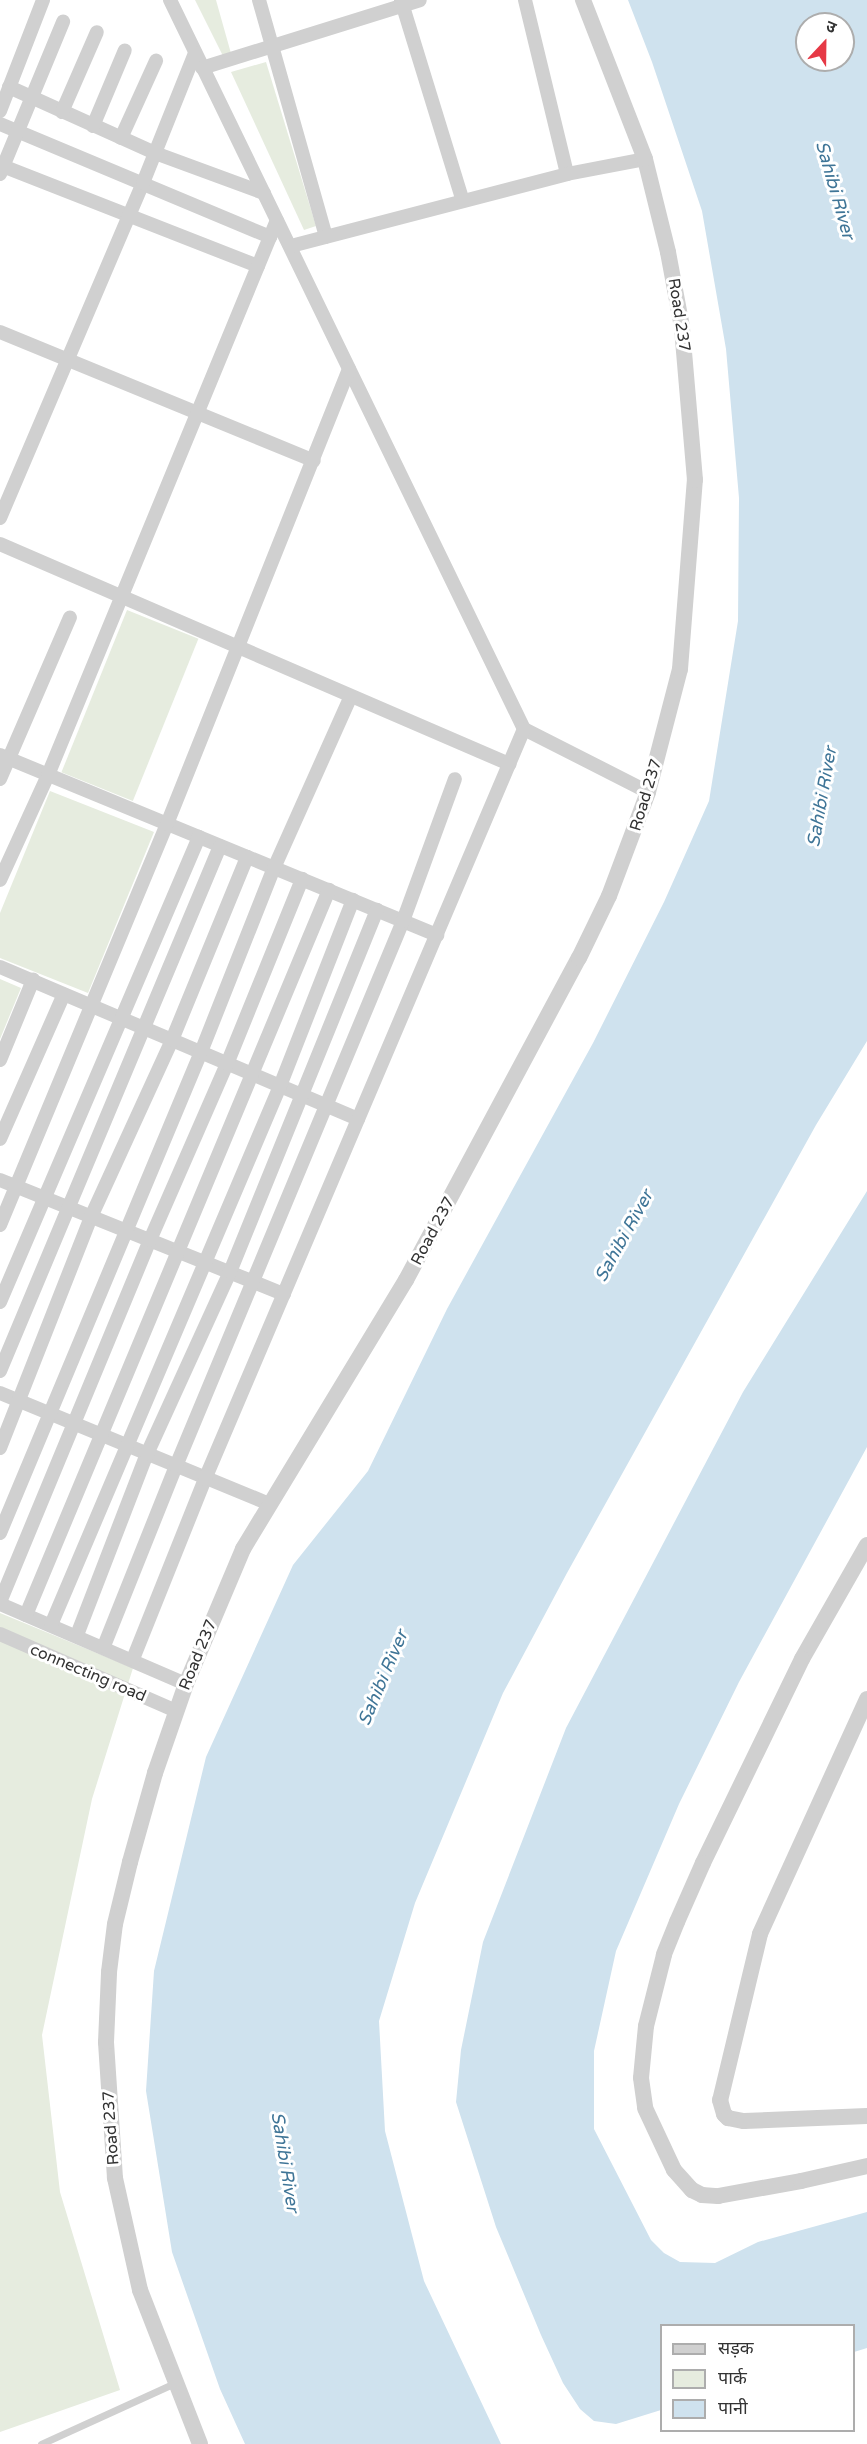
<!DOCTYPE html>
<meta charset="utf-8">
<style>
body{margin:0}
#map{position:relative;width:867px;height:2444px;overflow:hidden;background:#fff;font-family:"Varela Round","Noto Sans Devanagari",sans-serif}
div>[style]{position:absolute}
.green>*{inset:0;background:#e6ecdf;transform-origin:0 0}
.water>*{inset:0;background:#cfe2ee}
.service>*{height:7px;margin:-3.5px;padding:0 3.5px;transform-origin:3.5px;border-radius:3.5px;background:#d0d0d0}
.minor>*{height:14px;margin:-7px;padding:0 7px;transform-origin:7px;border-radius:7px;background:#d0d0d0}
.tertiary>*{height:16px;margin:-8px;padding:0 8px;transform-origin:8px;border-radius:8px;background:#d0d0d0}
span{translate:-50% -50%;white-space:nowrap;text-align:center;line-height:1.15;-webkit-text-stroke:6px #fff;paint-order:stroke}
.street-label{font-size:16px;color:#333}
.water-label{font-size:18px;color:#3f7597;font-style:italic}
.legend{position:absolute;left:660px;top:2324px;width:195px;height:108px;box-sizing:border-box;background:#fff;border:2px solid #adadad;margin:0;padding:8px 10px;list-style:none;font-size:18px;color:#333}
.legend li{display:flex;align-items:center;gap:12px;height:30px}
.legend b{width:30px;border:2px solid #adadad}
.north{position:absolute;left:795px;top:12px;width:60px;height:60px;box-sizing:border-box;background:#fff;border:2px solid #adadad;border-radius:50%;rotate:22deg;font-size:16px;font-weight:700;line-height:24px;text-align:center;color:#333}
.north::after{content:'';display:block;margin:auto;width:21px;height:27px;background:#e63946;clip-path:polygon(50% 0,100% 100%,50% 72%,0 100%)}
</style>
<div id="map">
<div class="green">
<i style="clip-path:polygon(195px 0,216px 0,232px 57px,225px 60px)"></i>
<i style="clip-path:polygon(266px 62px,316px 226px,304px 230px,231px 72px)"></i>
<i style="left:127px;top:610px;width:77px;height:175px;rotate:22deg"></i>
<i style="clip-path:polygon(50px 791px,154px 832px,88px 993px,0 958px,0 913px)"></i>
<i style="clip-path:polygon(0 979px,21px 988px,0 1039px)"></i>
<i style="clip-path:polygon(0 1613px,133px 1668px,92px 1799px,42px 2035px,60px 2192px,120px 2390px,0 2432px)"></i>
</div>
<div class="water">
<i style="clip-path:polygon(evenodd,628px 0,867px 0,867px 1041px,816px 1125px,567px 1573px,503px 1693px,415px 1903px,379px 2021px,385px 2131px,424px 2281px,501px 2444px,245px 2444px,220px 2389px,172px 2252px,146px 2091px,154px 1971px,206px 1757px,293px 1565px,368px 1471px,447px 1309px,593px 1043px,664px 902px,709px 801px,738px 621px,739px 498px,726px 349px,702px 211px,652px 62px,628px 0,807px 24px,843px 24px,843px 60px,807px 60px,807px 24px)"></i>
<i style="clip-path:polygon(867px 1191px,867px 1447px,739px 1682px,679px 1804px,616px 1951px,594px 2051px,594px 2129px,651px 2240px,664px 2253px,680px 2262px,715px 2263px,758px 2242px,867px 2212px,867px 2348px,854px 2352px,854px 2326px,662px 2326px,661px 2410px,616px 2424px,594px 2421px,580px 2409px,563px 2383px,541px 2335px,496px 2227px,456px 2102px,461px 2050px,483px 1942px,566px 1728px,743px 1392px)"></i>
</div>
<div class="service">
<i style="left:41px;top:2444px;width:147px;rotate:-24.5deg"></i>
</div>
<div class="minor">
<i style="left:170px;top:0;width:810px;rotate:64.1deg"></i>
<i style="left:524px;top:729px;width:139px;rotate:26.9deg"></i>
<i style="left:259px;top:0;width:246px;rotate:74.2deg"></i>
<i style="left:401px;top:0;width:210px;rotate:72.9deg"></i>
<i style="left:525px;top:0;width:179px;rotate:76.4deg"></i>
<i style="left:202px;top:68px;width:228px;rotate:-17.3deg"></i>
<i style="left:9px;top:87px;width:160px;rotate:24.3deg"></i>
<i style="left:155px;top:153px;width:116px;rotate:20.2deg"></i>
<i style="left:0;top:111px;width:119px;rotate:-68.8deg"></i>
<i style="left:62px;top:112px;width:87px;rotate:-66.4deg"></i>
<i style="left:0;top:124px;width:293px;rotate:22.7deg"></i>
<i style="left:93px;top:126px;width:82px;rotate:-67.2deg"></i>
<i style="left:121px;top:138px;width:85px;rotate:-65.6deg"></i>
<i style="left:0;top:165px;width:277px;rotate:21.4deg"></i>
<i style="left:0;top:174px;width:165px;rotate:-67.5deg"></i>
<i style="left:291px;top:246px;width:285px;rotate:-14.6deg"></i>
<i style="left:567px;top:174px;width:79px;rotate:-10.9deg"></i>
<i style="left:0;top:332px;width:339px;rotate:22.3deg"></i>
<i style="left:0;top:518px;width:364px;rotate:-66.9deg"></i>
<i style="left:143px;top:183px;width:140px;rotate:-68.2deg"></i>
<i style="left:0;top:544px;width:555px;rotate:23.37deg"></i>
<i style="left:0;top:755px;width:473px;rotate:22.4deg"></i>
<i style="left:0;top:779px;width:176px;rotate:-66.6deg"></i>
<i style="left:0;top:880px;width:115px;rotate:-65.4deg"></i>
<i style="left:48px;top:775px;width:600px;rotate:-67.58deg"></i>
<i style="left:0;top:967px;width:389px;rotate:23deg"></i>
<i style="left:0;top:1060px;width:87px;rotate:-67.6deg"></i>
<i style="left:0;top:1139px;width:158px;rotate:-66.2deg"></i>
<i style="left:0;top:1180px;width:306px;rotate:21.9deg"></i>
<i style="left:0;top:1225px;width:434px;rotate:-67.4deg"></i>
<i style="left:167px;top:824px;width:490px;rotate:-68.2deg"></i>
<i style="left:0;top:1302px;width:506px;rotate:-66.83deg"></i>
<i style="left:0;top:1371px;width:569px;rotate:-67.26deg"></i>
<i style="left:0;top:1393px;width:291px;rotate:22.4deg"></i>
<i style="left:0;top:1448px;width:248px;rotate:-68.5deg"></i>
<i style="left:91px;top:1217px;width:195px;rotate:-65.4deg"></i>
<i style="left:172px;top:1040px;width:198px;rotate:-67.7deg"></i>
<i style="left:0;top:1533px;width:521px;rotate:-67.32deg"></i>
<i style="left:201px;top:1052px;width:198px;rotate:-68.4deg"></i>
<i style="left:274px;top:868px;width:188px;rotate:-65.9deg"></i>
<i style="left:0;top:1602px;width:392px;rotate:-67.5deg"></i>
<i style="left:150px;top:1240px;width:192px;rotate:-66.4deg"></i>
<i style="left:227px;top:1064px;width:200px;rotate:-67.9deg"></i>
<i style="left:0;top:1604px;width:202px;rotate:23.3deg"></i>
<i style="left:26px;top:1615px;width:786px;rotate:-67.32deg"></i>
<i style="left:51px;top:1625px;width:586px;rotate:-66.98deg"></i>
<i style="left:280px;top:1086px;width:200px;rotate:-68.6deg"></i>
<i style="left:0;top:1634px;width:192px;rotate:23.6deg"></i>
<i style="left:77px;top:1635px;width:194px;rotate:-68.9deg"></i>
<i style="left:147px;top:1454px;width:200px;rotate:-65.5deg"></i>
<i style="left:230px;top:1272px;width:391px;rotate:-67.9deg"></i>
<i style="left:104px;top:1646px;width:194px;rotate:-68.2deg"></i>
<i style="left:176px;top:1466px;width:590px;rotate:-67.39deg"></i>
<i style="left:403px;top:921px;width:151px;rotate:-69.9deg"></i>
<i style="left:133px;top:1659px;width:194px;rotate:-68.2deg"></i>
<i style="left:205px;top:1479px;width:815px;rotate:-66.96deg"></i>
</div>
<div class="tertiary">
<i style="left:867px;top:1545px;width:131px;rotate:119.7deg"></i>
<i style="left:802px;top:1659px;width:227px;rotate:115.9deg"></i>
<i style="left:703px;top:1863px;width:64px;rotate:113.8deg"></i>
<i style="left:677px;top:1922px;width:35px;rotate:112deg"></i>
<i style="left:664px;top:1955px;width:73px;rotate:104.2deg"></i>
<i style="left:646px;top:2026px;width:52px;rotate:95.5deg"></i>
<i style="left:641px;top:2078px;width:30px;rotate:82deg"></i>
<i style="left:645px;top:2108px;width:68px;rotate:64.9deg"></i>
<i style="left:674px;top:2170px;width:27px;rotate:48deg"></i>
<i style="left:692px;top:2190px;width:11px;rotate:27deg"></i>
<i style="left:702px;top:2195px;width:16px;rotate:4deg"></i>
<i style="left:718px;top:2196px;width:84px;rotate:-10.2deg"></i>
<i style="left:801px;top:2181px;width:68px;rotate:-12.8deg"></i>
<i style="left:867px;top:1699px;width:258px;rotate:114.5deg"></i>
<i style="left:760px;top:1934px;width:171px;rotate:103.5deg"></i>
<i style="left:720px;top:2100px;width:15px;rotate:74deg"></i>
<i style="left:724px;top:2114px;width:6px;rotate:45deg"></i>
<i style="left:728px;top:2118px;width:16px;rotate:11deg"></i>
<i style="left:744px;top:2121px;width:123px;rotate:-2.3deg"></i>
<i style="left:200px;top:2444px;width:165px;rotate:-111.3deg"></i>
<i style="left:140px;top:2290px;width:115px;rotate:-102.6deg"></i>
<i style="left:115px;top:2178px;width:136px;rotate:-93.8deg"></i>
<i style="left:106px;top:2042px;width:70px;rotate:-87.5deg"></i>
<i style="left:109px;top:1972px;width:48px;rotate:-82.9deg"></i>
<i style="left:115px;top:1924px;width:64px;rotate:-76.4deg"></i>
<i style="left:130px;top:1862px;width:92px;rotate:-74.3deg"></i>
<i style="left:155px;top:1773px;width:94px;rotate:-70.8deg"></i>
<i style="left:186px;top:1684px;width:147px;rotate:-67.1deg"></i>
<i style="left:243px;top:1549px;width:315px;rotate:-58.8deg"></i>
<i style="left:406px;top:1280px;width:366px;rotate:-61.8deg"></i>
<i style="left:579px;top:958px;width:69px;rotate:-64.2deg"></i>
<i style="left:609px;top:896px;width:111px;rotate:-69.4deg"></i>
<i style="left:648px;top:792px;width:127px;rotate:-75.4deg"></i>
<i style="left:680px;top:669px;width:190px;rotate:-85.5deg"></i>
<i style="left:695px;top:480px;width:154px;rotate:-94.9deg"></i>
<i style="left:682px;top:327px;width:76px;rotate:-100.6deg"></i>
<i style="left:668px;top:252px;width:96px;rotate:-103.9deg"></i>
<i style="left:645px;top:159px;width:171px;rotate:-111.3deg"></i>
</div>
<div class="street-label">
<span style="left:679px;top:315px;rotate:81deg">Road 237</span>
<span style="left:646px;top:795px;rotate:-73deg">Road 237</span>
<span style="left:433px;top:1231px;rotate:-62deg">Road 237</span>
<span style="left:198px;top:1655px;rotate:-68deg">Road 237</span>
<span style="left:88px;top:1673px;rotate:23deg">connecting road</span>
<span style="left:111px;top:2128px;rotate:-94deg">Road 237</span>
</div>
<div class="water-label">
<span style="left:835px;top:190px;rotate:74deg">Sahibi River</span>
<span style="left:822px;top:797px;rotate:-80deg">Sahibi River</span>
<span style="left:624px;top:1236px;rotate:-61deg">Sahibi River</span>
<span style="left:383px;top:1678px;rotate:-67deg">Sahibi River</span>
<span style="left:285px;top:2162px;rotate:81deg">Sahibi River</span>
</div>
<ul class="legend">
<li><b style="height:8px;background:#d0d0d0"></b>सड़क</li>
<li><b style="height:16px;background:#e6ecdf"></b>पार्क</li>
<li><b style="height:16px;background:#cfe2ee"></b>पानी</li>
</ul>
<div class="north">उ</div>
</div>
